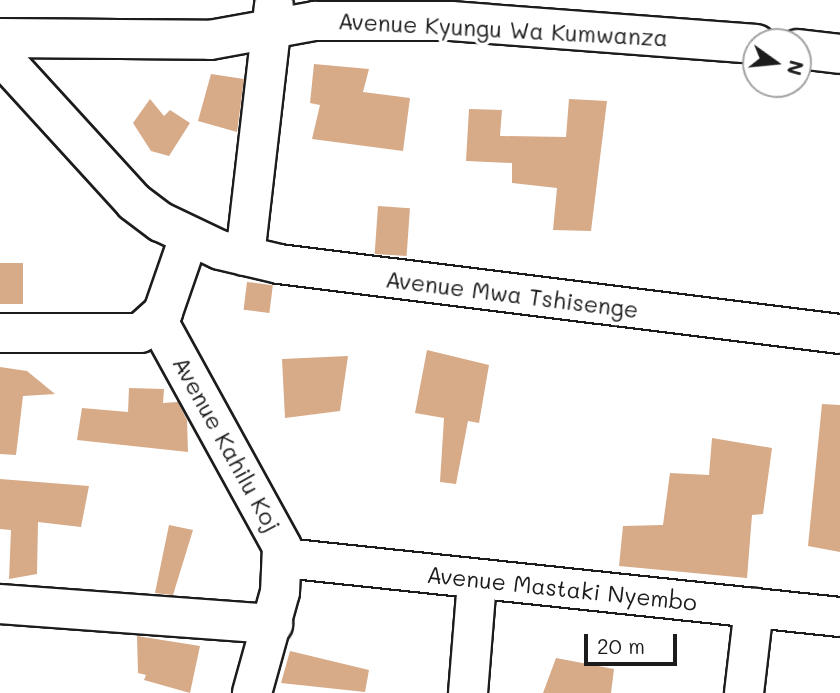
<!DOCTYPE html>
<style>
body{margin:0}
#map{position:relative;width:840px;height:693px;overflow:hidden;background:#fff;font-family:Mali,sans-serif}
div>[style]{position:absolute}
.building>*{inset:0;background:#d7aa88;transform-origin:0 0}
.roads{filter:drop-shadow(2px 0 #1c1c1c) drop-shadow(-2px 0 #1c1c1c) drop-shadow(0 2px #1c1c1c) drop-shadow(0 -2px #1c1c1c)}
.minor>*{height:38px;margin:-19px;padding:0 19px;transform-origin:19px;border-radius:19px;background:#fff}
span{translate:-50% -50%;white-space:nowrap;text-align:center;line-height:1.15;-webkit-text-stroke:7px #fff;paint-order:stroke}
.street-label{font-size:23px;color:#1c1c1c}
.north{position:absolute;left:742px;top:28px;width:70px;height:70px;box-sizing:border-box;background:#fff;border:2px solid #a4a4a4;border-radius:50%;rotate:105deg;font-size:19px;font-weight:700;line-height:28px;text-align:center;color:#1c1c1c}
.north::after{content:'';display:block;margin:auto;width:24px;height:32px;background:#1c1c1c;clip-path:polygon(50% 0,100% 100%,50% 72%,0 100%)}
.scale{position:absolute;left:584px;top:634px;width:93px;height:32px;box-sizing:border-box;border:4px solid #1c1c1c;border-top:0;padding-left:9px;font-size:21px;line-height:24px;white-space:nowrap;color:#1c1c1c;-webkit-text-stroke:5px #fff;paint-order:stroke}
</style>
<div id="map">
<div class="building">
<i style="clip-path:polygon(314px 64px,369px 69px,363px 92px,410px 98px,403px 151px,312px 139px,320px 105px,310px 103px)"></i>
<i style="clip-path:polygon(211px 74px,244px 79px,237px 132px,198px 121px)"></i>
<i style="clip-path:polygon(150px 99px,164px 116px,170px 110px,190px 123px,169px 156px,151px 151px,133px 123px)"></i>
<i style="clip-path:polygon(569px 99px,607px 101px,591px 231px,553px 230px,557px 188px,512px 183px,512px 163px,466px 161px,469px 109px,502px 110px,500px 136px,566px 137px)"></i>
<i style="left:378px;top:206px;width:32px;height:48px;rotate:4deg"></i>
<i style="left:0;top:263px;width:23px;height:41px"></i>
<i style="left:247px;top:282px;width:26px;height:28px;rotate:7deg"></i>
<i style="clip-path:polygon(427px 350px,489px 365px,479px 423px,468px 421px,456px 484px,440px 482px,444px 418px,415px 413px)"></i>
<i style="clip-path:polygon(348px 356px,340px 411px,285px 418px,282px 359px)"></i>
<i style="clip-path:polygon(0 367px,27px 371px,55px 394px,23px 396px,16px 455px,0 454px)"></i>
<i style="clip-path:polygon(129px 388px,164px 389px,163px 403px,178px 402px,187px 420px,188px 452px,77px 440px,82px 408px,128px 412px)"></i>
<i style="clip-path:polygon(822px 404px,840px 405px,840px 552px,808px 546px)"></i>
<i style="clip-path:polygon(712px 438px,772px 448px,763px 514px,752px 515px,747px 578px,619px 566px,623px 526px,663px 525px,670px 473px,709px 475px)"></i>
<i style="clip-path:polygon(0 479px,89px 486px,81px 527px,38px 522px,37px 574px,9px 579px,11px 530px,0 529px)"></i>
<i style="clip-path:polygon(169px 525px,193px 530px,173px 595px,155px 593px)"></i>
<i style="clip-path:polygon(137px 636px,200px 646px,190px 693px,144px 680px,146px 675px,138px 673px)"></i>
<i style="clip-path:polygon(290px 651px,369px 670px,365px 692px,281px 683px)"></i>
<i style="clip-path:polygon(556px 658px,614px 669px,611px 693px,543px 693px)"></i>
</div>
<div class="roads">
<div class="minor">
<i style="left:0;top:38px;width:210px;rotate:0.5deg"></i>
<i style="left:210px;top:40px;width:107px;rotate:-10.3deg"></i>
<i style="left:315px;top:21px;width:136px"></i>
<i style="left:451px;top:21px;width:306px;rotate:4.3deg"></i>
<i style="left:798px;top:49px;width:42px;rotate:6.8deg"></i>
<i style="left:0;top:55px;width:199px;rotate:47.6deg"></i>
<i style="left:134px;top:202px;width:34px;rotate:37deg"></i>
<i style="left:161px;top:222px;width:65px;rotate:25.4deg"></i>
<i style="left:220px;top:250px;width:61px;rotate:13.3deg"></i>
<i style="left:279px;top:264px;width:565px;rotate:7.11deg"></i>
<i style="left:245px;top:256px;width:252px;rotate:-83.4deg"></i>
<i style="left:158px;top:321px;width:258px;rotate:61.2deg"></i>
<i style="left:282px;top:547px;width:45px;rotate:92.5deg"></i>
<i style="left:280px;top:592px;width:105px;rotate:105.5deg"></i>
<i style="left:0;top:333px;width:140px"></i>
<i style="left:140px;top:333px;width:31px;rotate:-42deg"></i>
<i style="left:163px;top:312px;width:79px;rotate:-70.9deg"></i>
<i style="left:284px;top:558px;width:559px;rotate:6.06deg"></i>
<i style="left:0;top:604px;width:274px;rotate:4.2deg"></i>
<i style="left:468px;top:693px;width:113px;rotate:-85.4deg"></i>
<i style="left:744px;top:693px;width:86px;rotate:-83.3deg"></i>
</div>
</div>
<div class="street-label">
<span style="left:503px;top:29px;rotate:3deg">Avenue Kyungu Wa Kumwanza</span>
<span style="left:512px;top:294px;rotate:7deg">Avenue Mwa Tshisenge</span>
<span style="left:227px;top:444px;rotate:61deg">Avenue Kahilu Koj</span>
<span style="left:562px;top:588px;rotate:6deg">Avenue Mastaki Nyembo</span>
</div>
<div class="north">N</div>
<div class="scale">20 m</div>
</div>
